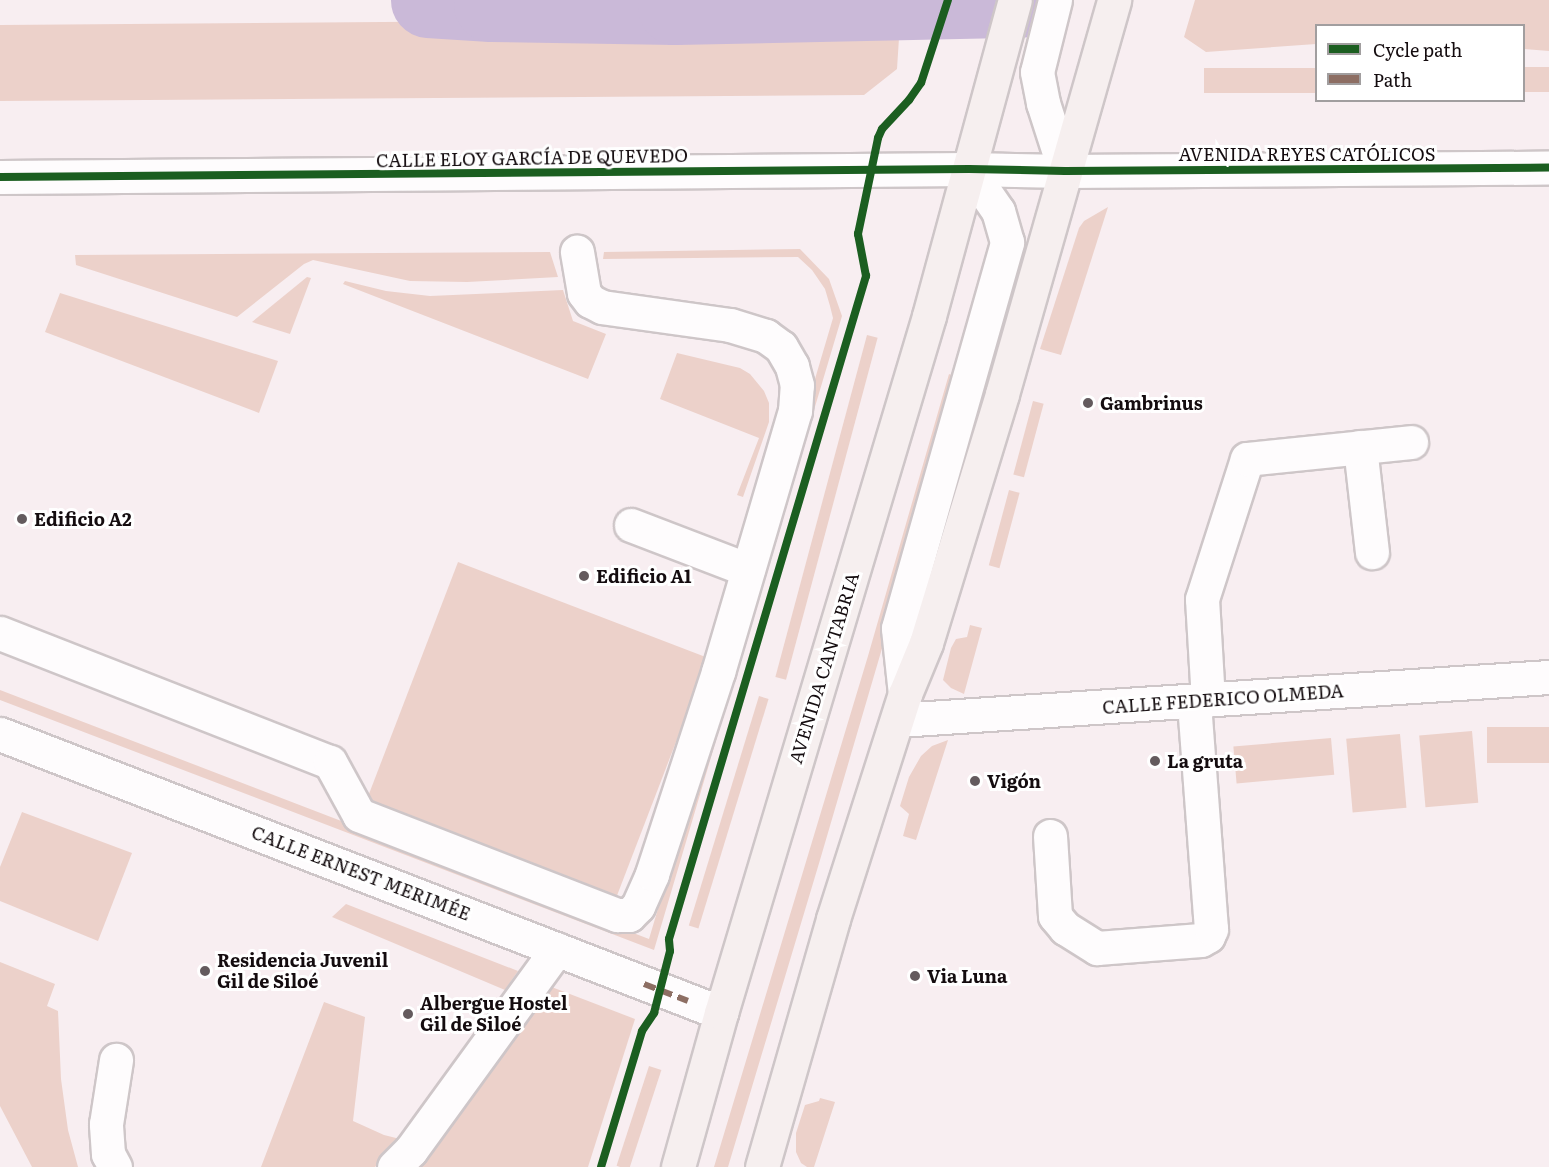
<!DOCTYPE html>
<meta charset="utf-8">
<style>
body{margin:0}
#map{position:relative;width:1549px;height:1167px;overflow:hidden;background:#f8eef1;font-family:Literata,serif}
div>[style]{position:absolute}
.green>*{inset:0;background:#ecd1ca;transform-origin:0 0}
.river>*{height:75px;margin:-37.5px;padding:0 37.5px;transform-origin:37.5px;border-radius:37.5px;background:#cab9d8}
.roads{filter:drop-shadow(2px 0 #cec6c8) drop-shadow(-2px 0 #cec6c8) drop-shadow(0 2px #cec6c8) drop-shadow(0 -2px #cec6c8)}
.minor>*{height:33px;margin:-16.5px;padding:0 16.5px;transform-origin:16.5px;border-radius:16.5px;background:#fefcfd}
.major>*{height:33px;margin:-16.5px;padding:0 16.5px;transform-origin:16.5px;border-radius:16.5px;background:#f6efef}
.quiet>*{height:6px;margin-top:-3px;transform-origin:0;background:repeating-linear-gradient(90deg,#8d6e63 0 12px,transparent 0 18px)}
.cycleway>*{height:8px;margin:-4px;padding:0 4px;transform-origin:4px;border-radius:4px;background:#1b5e20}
.dots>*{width:16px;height:16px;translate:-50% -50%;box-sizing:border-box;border:3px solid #fff;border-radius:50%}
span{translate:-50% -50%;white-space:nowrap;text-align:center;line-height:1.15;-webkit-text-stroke:6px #fff;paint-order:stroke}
.street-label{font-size:18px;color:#140c0f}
.poi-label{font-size:18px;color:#140c0f;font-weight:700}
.left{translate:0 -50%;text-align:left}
.legend{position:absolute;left:1315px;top:24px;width:210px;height:78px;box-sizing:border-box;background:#fff;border:2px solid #a19e9f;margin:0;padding:8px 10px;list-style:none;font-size:18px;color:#140c0f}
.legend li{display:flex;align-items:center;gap:12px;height:30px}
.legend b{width:30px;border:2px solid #a19e9f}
</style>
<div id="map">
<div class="green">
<i style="clip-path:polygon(1195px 0,1549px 0,1549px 51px,1524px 49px,1524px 26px,1316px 26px,1316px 44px,1206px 52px,1184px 37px)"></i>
<i style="clip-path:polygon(648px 20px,932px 20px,926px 38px,899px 38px,897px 69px,864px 95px,0 101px,0 25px)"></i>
<i style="left:1524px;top:67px;width:25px;height:25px"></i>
<i style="left:1316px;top:68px;width:25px;height:112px;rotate:90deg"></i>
<i style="clip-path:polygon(1108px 207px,1061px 355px,1040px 349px,1079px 228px,1084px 221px)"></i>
<i style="clip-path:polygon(800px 249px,829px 279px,842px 316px,736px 672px,729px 670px,833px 318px,830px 306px,825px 289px,812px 270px,798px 257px,603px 259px,604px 252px)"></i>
<i style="clip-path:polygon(550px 252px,558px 277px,467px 282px,410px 281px,313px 260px,304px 264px,237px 317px,76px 265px,75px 255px)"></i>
<i style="clip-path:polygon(307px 277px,311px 278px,290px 334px,252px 322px)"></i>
<i style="clip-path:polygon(345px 281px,386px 291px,430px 296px,563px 290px,573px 321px,606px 334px,588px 379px,343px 284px)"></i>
<i style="clip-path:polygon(60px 293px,278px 361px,259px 413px,45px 332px)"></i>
<i style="left:867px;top:335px;width:11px;height:354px;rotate:15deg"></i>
<i style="clip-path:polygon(677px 353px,740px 368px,750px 374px,764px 391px,769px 403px,769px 422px,743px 497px,737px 495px,759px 438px,660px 399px)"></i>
<i style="clip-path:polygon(949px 374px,961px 379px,820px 860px,728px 1167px,714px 1167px,868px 656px)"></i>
<i style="left:1033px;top:401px;width:11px;height:76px;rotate:15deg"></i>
<i style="left:1009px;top:490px;width:11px;height:78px;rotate:15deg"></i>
<i style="left:458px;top:562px;width:268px;height:260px;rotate:21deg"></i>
<i style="clip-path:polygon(970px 625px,982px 628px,964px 694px,951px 688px,943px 680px,951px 648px,956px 639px,967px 637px)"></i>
<i style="clip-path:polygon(726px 680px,733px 683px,654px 950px,0 700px,0 690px,649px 939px)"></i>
<i style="left:759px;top:696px;width:10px;height:240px;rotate:17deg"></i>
<i style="left:1549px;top:727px;width:36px;height:62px;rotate:90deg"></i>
<i style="left:1472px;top:731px;width:72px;height:53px;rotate:85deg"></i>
<i style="left:1400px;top:734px;width:74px;height:54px;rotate:85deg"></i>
<i style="left:1331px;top:738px;width:37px;height:98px;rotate:85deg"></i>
<i style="clip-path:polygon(948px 740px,916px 840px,903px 836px,909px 814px,900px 806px,909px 777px,921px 756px,932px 746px)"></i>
<i style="clip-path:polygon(22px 812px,132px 853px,98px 941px,0 901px,0 867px)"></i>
<i style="clip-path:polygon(346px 904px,518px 971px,505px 990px,332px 917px)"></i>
<i style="clip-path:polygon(0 962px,55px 984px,47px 1006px,58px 1011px,61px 1079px,68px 1130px,78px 1167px,32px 1167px,0 1106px)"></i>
<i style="clip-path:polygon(549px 986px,635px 1019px,588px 1167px,413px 1167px)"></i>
<i style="clip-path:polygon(324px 1002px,365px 1017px,353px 1121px,384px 1135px,400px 1139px,397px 1145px,375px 1167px,261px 1167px)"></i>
<i style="left:649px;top:1066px;width:13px;height:105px;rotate:18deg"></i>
<i style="clip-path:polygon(820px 1098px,835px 1102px,814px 1167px,807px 1167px,801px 1163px,796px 1152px,796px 1133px,805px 1105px,819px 1101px)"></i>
</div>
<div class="river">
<i style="left:428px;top:0;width:63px;rotate:3.6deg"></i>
<i style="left:491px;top:4px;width:184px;rotate:0.9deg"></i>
<i style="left:675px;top:7px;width:347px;rotate:-1.2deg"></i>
</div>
<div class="roads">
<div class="minor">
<i style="left:1055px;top:0;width:74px;rotate:104deg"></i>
<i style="left:1037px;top:72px;width:32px;rotate:79deg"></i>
<i style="left:1043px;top:103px;width:71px;rotate:72.1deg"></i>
<i style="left:0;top:177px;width:969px;rotate:-0.47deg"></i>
<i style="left:969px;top:169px;width:96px;rotate:1.2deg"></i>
<i style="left:1065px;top:171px;width:484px;rotate:-0.4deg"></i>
<i style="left:1360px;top:447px;width:106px;rotate:83.5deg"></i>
<i style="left:631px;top:525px;width:125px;rotate:21deg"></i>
<i style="left:0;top:633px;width:354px;rotate:21.4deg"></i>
<i style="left:330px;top:762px;width:60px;rotate:61.3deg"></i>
<i style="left:359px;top:815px;width:277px;rotate:21.2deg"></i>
<i style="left:617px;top:915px;width:12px"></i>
<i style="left:629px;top:915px;width:13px;rotate:-45deg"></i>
<i style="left:638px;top:906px;width:35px;rotate:-66deg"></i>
<i style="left:652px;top:874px;width:213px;rotate:-71.9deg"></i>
<i style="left:718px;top:672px;width:272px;rotate:-73.6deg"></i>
<i style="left:795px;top:411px;width:26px;rotate:-86deg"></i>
<i style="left:797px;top:385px;width:20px;rotate:-105deg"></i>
<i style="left:792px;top:366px;width:22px;rotate:-120deg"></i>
<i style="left:781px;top:347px;width:19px;rotate:-144deg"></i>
<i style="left:766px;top:336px;width:38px;rotate:-163deg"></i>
<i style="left:730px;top:325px;width:129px;rotate:-172deg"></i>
<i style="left:602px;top:307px;width:13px;rotate:-153deg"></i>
<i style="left:590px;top:301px;width:10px;rotate:-127deg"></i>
<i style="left:584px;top:293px;width:42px;rotate:-99.7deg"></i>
<i style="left:905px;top:694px;width:66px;rotate:-96.1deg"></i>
<i style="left:898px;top:628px;width:401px;rotate:-74.2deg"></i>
<i style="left:1007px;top:242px;width:32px;rotate:-106deg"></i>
<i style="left:998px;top:211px;width:51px;rotate:-124.6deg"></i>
<i style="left:1208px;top:700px;width:101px;rotate:-93.4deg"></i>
<i style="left:1202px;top:599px;width:147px;rotate:-72.2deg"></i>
<i style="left:1247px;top:459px;width:165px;rotate:-5.9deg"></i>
<i style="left:898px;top:720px;width:652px;rotate:-3.78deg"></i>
<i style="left:0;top:734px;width:773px;rotate:21.15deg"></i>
<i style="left:1050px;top:836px;width:80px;rotate:86.4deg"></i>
<i style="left:1055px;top:916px;width:16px;rotate:50deg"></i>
<i style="left:1065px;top:928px;width:38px;rotate:32deg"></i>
<i style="left:1097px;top:948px;width:104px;rotate:-4.4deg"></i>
<i style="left:1201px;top:940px;width:8px;rotate:-30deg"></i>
<i style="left:1208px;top:936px;width:8px;rotate:-67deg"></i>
<i style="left:1211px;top:929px;width:229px;rotate:-94.3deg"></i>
<i style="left:115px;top:1167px;width:15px;rotate:-118deg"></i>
<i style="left:108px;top:1154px;width:30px;rotate:-94deg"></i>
<i style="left:106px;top:1124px;width:65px;rotate:-81.1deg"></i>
<i style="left:394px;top:1167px;width:24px;rotate:-45deg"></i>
<i style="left:411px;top:1150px;width:248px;rotate:-54deg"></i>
</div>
<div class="major">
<i style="left:678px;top:1167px;width:160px;rotate:-74.4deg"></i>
<i style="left:721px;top:1013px;width:727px;rotate:-73.38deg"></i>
<i style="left:929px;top:316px;width:327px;rotate:-74.8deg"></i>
<i style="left:762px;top:1167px;width:258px;rotate:-74deg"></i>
<i style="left:833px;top:919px;width:236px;rotate:-72.3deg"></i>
<i style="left:905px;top:694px;width:55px;rotate:-67.6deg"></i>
<i style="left:926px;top:643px;width:260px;rotate:-73deg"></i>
<i style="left:1002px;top:394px;width:410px;rotate:-74.1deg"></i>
</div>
</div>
<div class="quiet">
<i style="left:644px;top:984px;width:47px;rotate:21.1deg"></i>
</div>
<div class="cycleway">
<i style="left:0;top:177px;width:969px;rotate:-0.47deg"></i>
<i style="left:969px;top:169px;width:96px;rotate:1.2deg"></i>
<i style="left:1065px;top:171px;width:484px;rotate:-0.4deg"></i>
<i style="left:601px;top:1167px;width:142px;rotate:-73.2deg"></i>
<i style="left:642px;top:1031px;width:22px;rotate:-56deg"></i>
<i style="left:654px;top:1013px;width:64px;rotate:-75.5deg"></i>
<i style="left:670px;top:951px;width:12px;rotate:-95deg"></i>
<i style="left:669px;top:939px;width:692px;rotate:-73.45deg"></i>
<i style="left:866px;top:276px;width:43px;rotate:-100.8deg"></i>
<i style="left:858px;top:234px;width:98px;rotate:-78.2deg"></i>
<i style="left:878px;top:138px;width:10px;rotate:-66deg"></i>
<i style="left:882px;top:129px;width:40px;rotate:-47deg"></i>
<i style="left:909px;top:100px;width:21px;rotate:-55deg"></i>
<i style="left:921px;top:83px;width:87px;rotate:-72deg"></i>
</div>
<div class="dots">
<i style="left:1088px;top:403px;background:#645b5e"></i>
<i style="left:22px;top:519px;background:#645b5e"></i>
<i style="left:584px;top:576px;background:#645b5e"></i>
<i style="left:1155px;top:761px;background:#645b5e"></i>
<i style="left:975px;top:781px;background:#645b5e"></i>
<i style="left:205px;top:971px;background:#645b5e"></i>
<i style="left:915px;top:976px;background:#645b5e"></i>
<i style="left:408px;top:1014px;background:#645b5e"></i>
</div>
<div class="street-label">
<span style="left:1307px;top:154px">AVENIDA REYES CATÓLICOS</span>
<span style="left:532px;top:158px;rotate:-1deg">CALLE ELOY GARCÍA DE QUEVEDO</span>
<span style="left:824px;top:668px;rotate:-73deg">AVENIDA CANTABRIA</span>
<span style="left:1223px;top:699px;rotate:-4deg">CALLE FEDERICO OLMEDA</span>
<span style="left:361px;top:873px;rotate:21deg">CALLE ERNEST MERIMÉE</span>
</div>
<div class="poi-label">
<span class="left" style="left:1100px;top:403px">Gambrinus</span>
<span class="left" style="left:34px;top:519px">Edificio A2</span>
<span class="left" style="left:596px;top:576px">Edificio A1</span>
<span class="left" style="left:1167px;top:761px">La gruta</span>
<span class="left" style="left:987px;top:781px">Vigón</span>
<span class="left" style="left:217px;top:971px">Residencia Juvenil<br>Gil de Siloé</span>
<span class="left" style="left:927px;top:976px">Via Luna</span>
<span class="left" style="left:420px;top:1014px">Albergue Hostel<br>Gil de Siloé</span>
</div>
<ul class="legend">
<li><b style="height:8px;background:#1b5e20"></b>Cycle path</li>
<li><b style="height:8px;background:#8d6e63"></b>Path</li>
</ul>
</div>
